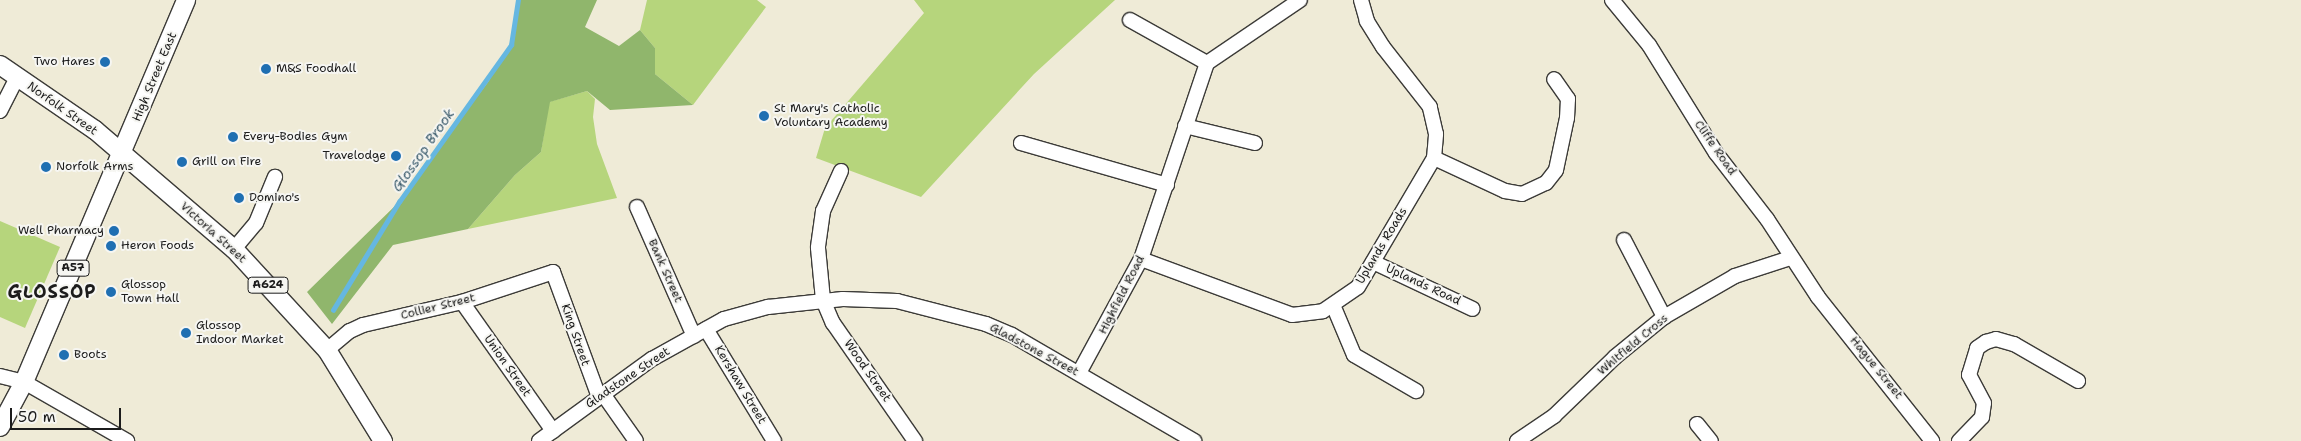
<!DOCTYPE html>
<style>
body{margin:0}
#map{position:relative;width:2301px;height:441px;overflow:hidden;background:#efebd7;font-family:"Shantell Sans",sans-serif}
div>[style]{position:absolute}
.green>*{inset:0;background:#b6d57c}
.forest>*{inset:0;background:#90b66c}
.stream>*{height:4.5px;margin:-2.25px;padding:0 2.25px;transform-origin:2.25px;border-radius:2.25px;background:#65b7e1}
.roads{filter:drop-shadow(1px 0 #3c3b38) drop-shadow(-1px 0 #3c3b38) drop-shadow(0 1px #3c3b38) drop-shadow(0 -1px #3c3b38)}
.minor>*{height:14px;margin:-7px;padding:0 7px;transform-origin:7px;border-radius:7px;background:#fff}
.major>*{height:18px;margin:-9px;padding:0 9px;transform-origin:9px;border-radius:9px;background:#fff}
.dots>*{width:14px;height:14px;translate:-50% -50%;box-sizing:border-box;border:2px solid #f6f6f2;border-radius:50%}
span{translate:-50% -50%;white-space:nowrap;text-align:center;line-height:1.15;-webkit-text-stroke:4px #f6f6f2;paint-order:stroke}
.shield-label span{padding:1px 4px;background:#f6f6f2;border:1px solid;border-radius:4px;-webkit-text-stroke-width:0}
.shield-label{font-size:11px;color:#1c1c1c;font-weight:700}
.poi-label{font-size:12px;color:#1c1c1c}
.right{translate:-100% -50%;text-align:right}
.left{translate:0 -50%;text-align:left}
.street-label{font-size:12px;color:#1c1c1c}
.water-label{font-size:14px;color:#395a6b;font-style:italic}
.district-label{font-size:18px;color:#1c1c1c;font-weight:700;letter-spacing:1px}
.scale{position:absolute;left:10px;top:408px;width:111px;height:22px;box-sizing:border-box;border:2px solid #1c1c1c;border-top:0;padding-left:6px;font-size:15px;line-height:18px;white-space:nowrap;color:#1c1c1c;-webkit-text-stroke:4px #f6f6f2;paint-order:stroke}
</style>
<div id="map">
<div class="green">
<i style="clip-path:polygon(647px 0,757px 0,766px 7px,693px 105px,655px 74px,655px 48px,640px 30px)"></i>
<i style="clip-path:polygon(914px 0,1115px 0,1034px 74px,921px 197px,816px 158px,825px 128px,924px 13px)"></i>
<i style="clip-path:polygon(587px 91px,595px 99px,593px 117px,597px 144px,617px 198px,468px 229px,515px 175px,541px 152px,549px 102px)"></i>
<i style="clip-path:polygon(0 221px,60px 247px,25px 328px,0 317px)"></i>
</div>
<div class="forest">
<i style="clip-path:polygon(518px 0,597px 0,585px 27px,619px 46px,640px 30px,655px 48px,655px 74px,693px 105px,610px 110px,587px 91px,550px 102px,541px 152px,515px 175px,468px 229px,393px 245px,332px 324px,307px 292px,399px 202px,488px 82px,511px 45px)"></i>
</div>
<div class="stream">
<i style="left:333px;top:310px;width:127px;rotate:-58.6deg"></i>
<i style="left:399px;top:202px;width:193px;rotate:-54.5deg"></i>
<i style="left:511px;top:45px;width:46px;rotate:-81.2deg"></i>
</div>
<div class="roads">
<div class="minor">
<i style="left:1612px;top:0;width:58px;rotate:50.6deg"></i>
<i style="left:1649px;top:45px;width:127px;rotate:58.2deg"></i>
<i style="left:1716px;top:153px;width:83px;rotate:52.3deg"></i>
<i style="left:1767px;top:219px;width:93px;rotate:56.8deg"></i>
<i style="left:1818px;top:297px;width:184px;rotate:51.6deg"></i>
<i style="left:1130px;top:20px;width:88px;rotate:29.2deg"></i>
<i style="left:0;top:111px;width:37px;rotate:-63deg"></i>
<i style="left:1185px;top:126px;width:72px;rotate:13.7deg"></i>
<i style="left:1021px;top:143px;width:152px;rotate:16deg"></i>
<i style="left:1434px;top:158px;width:78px;rotate:24.9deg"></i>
<i style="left:1505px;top:191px;width:17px;rotate:10deg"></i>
<i style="left:1522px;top:194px;width:26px;rotate:-25deg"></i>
<i style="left:1546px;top:183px;width:16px;rotate:-52deg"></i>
<i style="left:1556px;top:170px;width:53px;rotate:-78.1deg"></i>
<i style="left:1567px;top:118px;width:19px;rotate:-87deg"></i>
<i style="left:1568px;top:99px;width:24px;rotate:-125deg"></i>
<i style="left:841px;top:171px;width:44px;rotate:114.2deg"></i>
<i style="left:823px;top:211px;width:37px;rotate:98deg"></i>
<i style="left:818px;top:248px;width:52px;rotate:84.5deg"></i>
<i style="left:823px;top:300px;width:25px;rotate:67deg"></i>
<i style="left:833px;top:323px;width:144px;rotate:55.2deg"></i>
<i style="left:637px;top:207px;width:141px;rotate:66.2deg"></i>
<i style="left:1624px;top:240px;width:87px;rotate:62.5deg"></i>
<i style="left:234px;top:249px;width:34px;rotate:-50deg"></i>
<i style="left:256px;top:223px;width:50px;rotate:-67.6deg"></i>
<i style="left:1141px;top:259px;width:161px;rotate:20.3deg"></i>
<i style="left:1292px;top:315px;width:31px;rotate:-7deg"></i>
<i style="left:1323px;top:311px;width:42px;rotate:-34.4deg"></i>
<i style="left:1358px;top:287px;width:150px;rotate:-59.5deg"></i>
<i style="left:1434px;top:158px;width:24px;rotate:-85deg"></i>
<i style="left:1436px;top:134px;width:28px;rotate:-103deg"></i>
<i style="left:1430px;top:107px;width:76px;rotate:-128.1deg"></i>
<i style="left:1383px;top:47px;width:31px;rotate:-122deg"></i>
<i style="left:1367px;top:21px;width:22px;rotate:-106deg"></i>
<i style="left:1373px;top:262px;width:110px;rotate:25.2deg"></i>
<i style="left:462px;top:302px;width:158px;rotate:54.8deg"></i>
<i style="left:1333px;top:305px;width:54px;rotate:67.2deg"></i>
<i style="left:1354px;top:355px;width:72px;rotate:30.1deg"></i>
<i style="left:706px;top:329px;width:131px;rotate:58.7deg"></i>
<i style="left:327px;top:350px;width:30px;rotate:-40deg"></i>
<i style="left:350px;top:331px;width:14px;rotate:-25deg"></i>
<i style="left:363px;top:325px;width:102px;rotate:-13.1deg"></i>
<i style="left:462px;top:302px;width:96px;rotate:-18.2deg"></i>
<i style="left:553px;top:272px;width:133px;rotate:69.8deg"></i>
<i style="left:1079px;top:373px;width:130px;rotate:-61.5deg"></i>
<i style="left:1141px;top:259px;width:207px;rotate:-71.4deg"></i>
<i style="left:1207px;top:63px;width:112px;rotate:-34.1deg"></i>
<i style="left:0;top:376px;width:25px;rotate:14deg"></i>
<i style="left:24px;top:382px;width:119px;rotate:29.8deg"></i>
<i style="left:603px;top:394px;width:57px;rotate:54.9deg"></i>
<i style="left:1697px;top:424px;width:22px;rotate:51deg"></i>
<i style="left:539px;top:441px;width:140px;rotate:-36deg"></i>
<i style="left:652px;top:359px;width:82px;rotate:-29.1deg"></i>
<i style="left:724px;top:319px;width:46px;rotate:-15.3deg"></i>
<i style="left:768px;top:307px;width:75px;rotate:-6.1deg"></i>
<i style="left:843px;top:299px;width:54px;rotate:2.1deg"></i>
<i style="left:897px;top:301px;width:92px;rotate:14.5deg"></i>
<i style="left:986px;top:324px;width:28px;rotate:23deg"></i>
<i style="left:1012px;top:335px;width:211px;rotate:30.2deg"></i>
<i style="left:1517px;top:441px;width:45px;rotate:-34deg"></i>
<i style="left:1554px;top:416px;width:85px;rotate:-44deg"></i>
<i style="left:1615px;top:357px;width:63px;rotate:-39.2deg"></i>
<i style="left:1664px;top:317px;width:82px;rotate:-30deg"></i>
<i style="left:1735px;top:276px;width:58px;rotate:-18.1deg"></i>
<i style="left:1959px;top:441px;width:33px;rotate:-46deg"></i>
<i style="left:1982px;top:417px;width:14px;rotate:-82deg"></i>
<i style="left:1984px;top:403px;width:32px;rotate:-118deg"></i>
<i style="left:1969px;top:375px;width:28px;rotate:-73deg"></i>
<i style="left:1977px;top:348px;width:11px;rotate:-34deg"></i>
<i style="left:1986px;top:342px;width:10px;rotate:-17deg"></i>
<i style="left:1996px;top:339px;width:19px;rotate:16deg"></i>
<i style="left:2014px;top:344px;width:74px;rotate:30deg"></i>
</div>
<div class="major">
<i style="left:0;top:65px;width:115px;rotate:34.4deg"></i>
<i style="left:95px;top:130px;width:183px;rotate:40.6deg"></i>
<i style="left:234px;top:249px;width:137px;rotate:47.4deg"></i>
<i style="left:327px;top:350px;width:107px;rotate:58.4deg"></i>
<i style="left:0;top:427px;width:51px;rotate:-61.9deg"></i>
<i style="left:24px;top:382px;width:415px;rotate:-67deg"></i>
</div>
</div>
<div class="dots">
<i style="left:105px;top:62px;background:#1f6fb2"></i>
<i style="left:266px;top:69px;background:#1f6fb2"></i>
<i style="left:764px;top:116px;background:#1f6fb2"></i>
<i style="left:233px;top:137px;background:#1f6fb2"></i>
<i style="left:396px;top:156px;background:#1f6fb2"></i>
<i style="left:182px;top:162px;background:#1f6fb2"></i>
<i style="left:46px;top:167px;background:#1f6fb2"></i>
<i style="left:239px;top:198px;background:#1f6fb2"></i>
<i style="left:114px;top:231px;background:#1f6fb2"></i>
<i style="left:111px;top:246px;background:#1f6fb2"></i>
<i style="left:111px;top:292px;background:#1f6fb2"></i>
<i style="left:186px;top:333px;background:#1f6fb2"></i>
<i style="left:64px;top:355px;background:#1f6fb2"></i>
</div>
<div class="shield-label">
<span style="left:73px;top:268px">A57</span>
<span style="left:268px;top:285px">A624</span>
</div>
<div class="poi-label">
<span class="right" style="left:95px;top:62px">Two Hares</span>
<span class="left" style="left:276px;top:69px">M&amp;S Foodhall</span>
<span class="left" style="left:774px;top:116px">St Mary's Catholic<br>Voluntary Academy</span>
<span class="left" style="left:243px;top:137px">Every-Bodies Gym</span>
<span class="right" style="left:386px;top:156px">Travelodge</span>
<span class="left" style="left:192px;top:162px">Grill on Fire</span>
<span class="left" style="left:56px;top:167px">Norfolk Arms</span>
<span class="left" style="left:249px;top:198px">Domino's</span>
<span class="right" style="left:104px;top:231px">Well Pharmacy</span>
<span class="left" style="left:121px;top:246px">Heron Foods</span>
<span class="left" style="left:121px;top:292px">Glossop<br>Town Hall</span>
<span class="left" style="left:196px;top:333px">Glossop<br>Indoor Market</span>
<span class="left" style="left:74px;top:355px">Boots</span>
</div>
<div class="street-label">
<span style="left:155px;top:77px;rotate:-67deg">High Street East</span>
<span style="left:62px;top:109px;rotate:35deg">Norfolk Street</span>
<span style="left:1715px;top:148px;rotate:55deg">Cliffe Road</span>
<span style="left:213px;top:233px;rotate:42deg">Victoria Street</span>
<span style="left:1382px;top:246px;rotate:-59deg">Uplands Roads</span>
<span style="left:665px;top:271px;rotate:66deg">Bank Street</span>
<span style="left:1423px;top:285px;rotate:25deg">Uplands Road</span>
<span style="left:1122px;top:295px;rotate:-63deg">Highfield Road</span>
<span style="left:438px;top:307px;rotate:-14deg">Collier Street</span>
<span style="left:575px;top:335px;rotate:71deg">King Street</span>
<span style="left:1633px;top:345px;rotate:-40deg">Whitfield Cross</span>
<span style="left:1034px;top:350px;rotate:28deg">Gladstone Street</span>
<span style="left:507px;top:366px;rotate:55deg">Union Street</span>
<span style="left:1876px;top:368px;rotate:51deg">Hague Street</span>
<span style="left:867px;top:371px;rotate:55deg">Wood Street</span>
<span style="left:628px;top:378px;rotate:-34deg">Gladstone Street</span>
<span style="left:740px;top:385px;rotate:59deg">Kershaw Street</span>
</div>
<div class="water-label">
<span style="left:423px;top:150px;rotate:-55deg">Glossop Brook</span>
</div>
<div class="district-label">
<span style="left:52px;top:292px">GLOSSOP</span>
</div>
<div class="scale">50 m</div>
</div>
